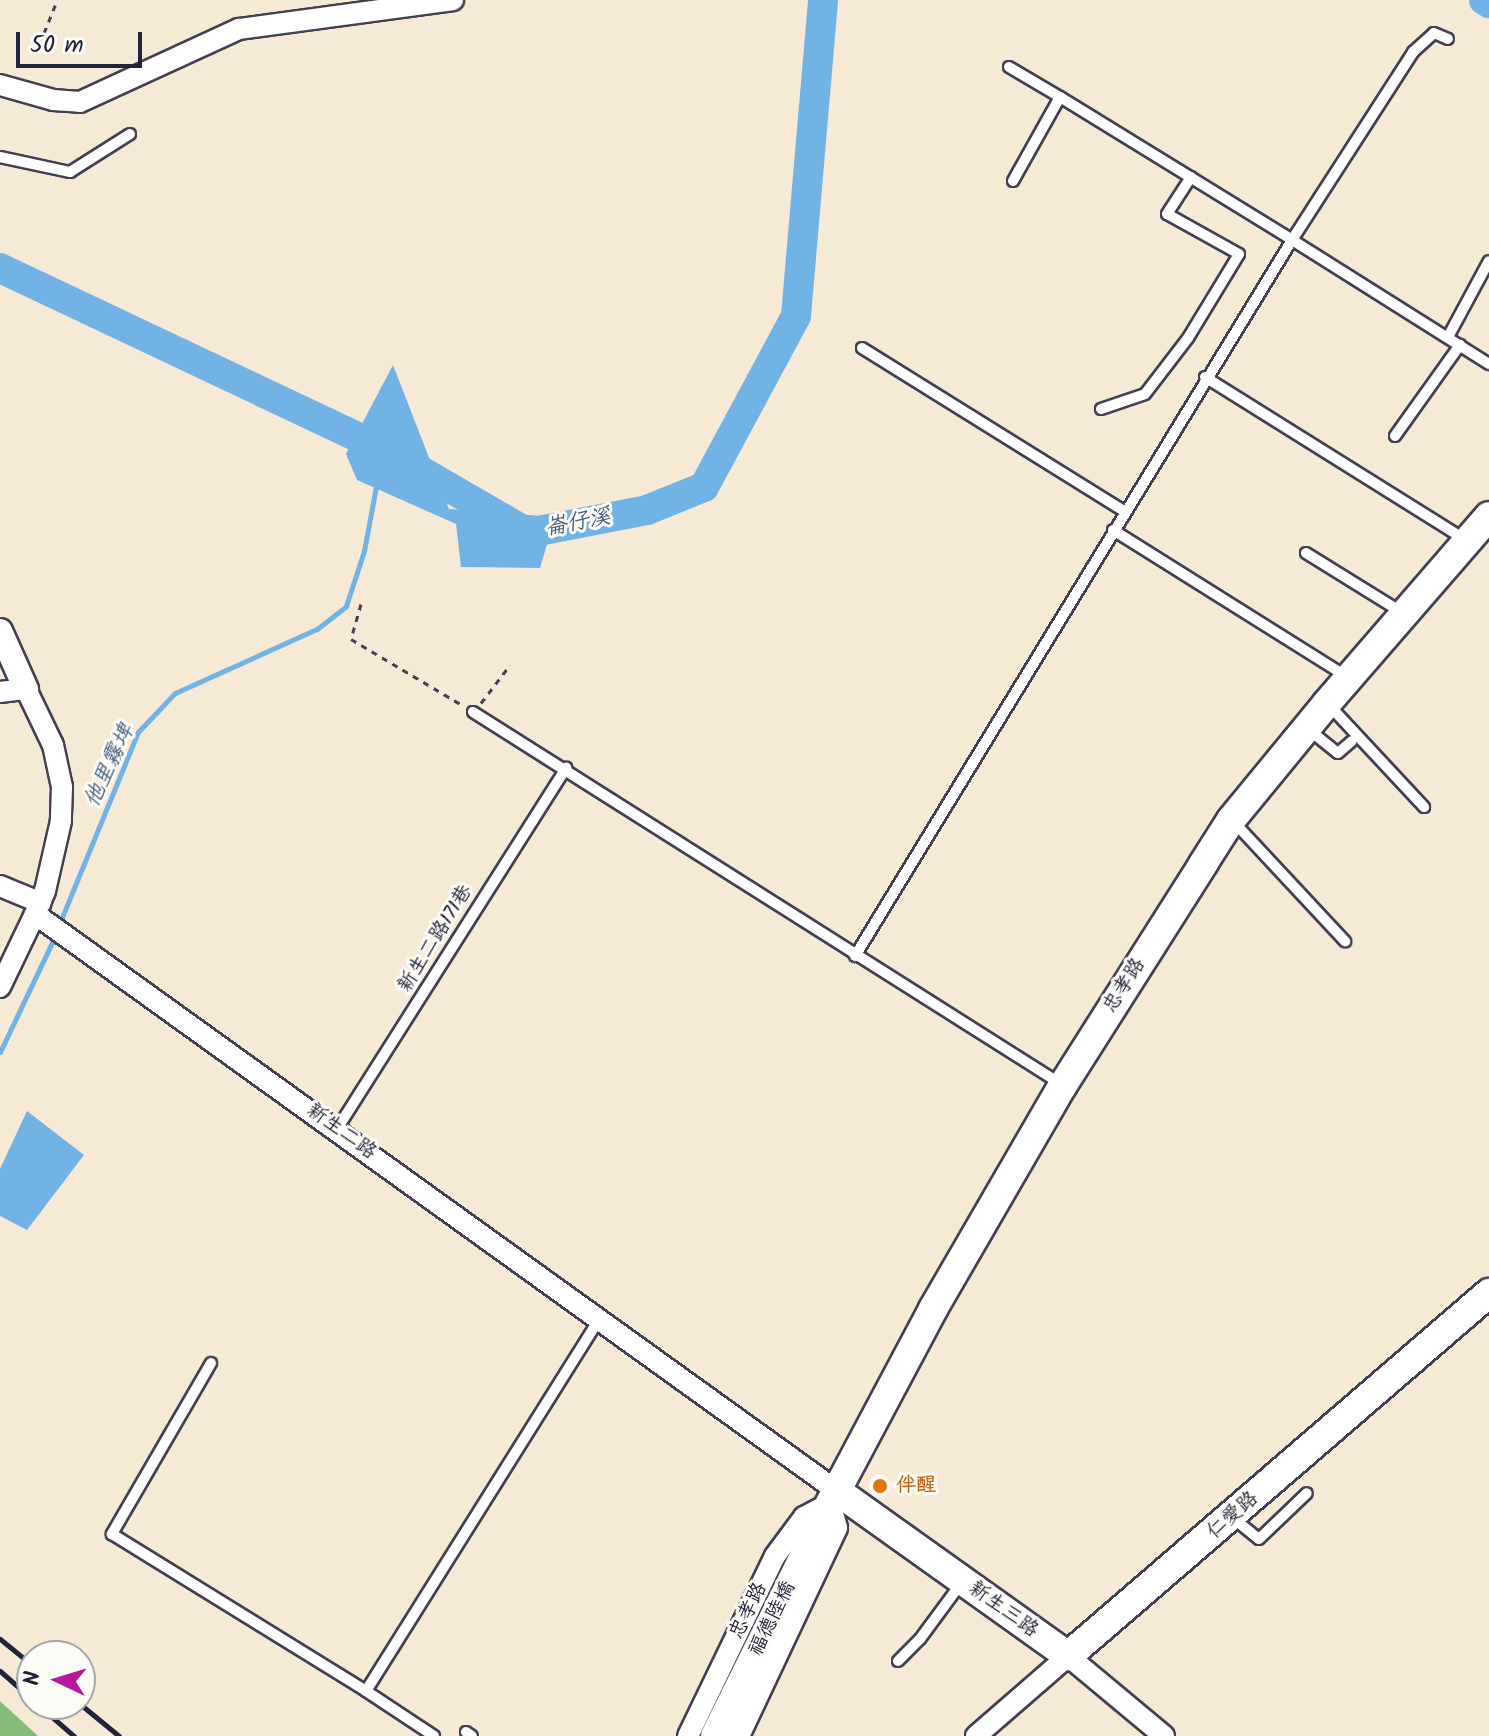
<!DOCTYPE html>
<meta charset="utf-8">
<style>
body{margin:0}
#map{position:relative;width:1489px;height:1736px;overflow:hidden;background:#f6ead6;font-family:Kalam,"LXGW WenKai TC",sans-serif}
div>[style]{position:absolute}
.forest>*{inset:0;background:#86bc78}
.water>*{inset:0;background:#72b3e6}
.stream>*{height:5px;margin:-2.5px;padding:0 2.5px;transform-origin:2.5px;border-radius:2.5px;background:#72b3e6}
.river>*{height:30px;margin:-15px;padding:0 15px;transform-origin:15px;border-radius:15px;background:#72b3e6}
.path>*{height:3px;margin-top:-1.5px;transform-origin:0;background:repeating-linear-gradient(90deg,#424052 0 6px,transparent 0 12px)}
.roads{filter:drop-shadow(2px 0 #424052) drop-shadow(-2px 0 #424052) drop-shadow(0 2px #424052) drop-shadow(0 -2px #424052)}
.service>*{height:10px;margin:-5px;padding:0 5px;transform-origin:5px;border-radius:5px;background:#fff}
.minor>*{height:20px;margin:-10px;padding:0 10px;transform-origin:10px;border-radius:10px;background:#fff}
.tertiary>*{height:24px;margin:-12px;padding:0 12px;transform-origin:12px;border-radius:12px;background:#fff}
.secondary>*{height:28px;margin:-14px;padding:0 14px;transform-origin:14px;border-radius:14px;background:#fff}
.rail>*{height:5px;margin:-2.5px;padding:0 2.5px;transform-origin:2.5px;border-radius:2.5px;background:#22223b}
.dots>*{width:22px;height:22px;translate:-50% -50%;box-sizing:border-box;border:4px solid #fdfcf7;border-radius:50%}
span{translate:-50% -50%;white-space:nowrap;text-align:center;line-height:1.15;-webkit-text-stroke:6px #fdfcf7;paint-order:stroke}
.street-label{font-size:20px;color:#22223b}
.food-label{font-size:20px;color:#c56008;font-weight:700}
.left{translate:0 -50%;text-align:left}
.water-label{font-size:22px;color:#425c7f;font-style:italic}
.north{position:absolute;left:16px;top:1640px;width:80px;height:80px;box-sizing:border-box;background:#fdfcf7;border:2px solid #a5a5ac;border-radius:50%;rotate:274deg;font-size:22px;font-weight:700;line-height:32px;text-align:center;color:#22223b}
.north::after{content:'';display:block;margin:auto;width:28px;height:36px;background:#b5179e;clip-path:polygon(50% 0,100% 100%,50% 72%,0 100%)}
.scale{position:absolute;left:16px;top:32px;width:126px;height:36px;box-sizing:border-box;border:4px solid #22223b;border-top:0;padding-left:10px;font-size:24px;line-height:28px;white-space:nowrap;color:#22223b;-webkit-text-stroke:6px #fdfcf7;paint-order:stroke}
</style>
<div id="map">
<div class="forest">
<i style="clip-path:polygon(0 1701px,38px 1736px,0 1736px)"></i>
</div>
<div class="water">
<i style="clip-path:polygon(393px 365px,449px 509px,555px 517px,540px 568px,461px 567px,456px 524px,357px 480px,346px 454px)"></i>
<i style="clip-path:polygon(27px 1111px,84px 1155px,27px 1230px,0 1216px,0 1169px)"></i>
</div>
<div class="stream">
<i style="left:58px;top:927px;width:211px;rotate:-67.7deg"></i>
<i style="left:138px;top:732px;width:54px;rotate:-46.5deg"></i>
<i style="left:175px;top:693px;width:156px;rotate:-24.3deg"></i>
<i style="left:317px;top:629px;width:37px;rotate:-38deg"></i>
<i style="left:346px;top:606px;width:58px;rotate:-71.9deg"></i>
<i style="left:364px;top:551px;width:71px;rotate:-79.5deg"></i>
<i style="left:0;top:1052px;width:128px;rotate:-64.6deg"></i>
</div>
<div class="river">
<i style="left:1484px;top:0;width:6px;rotate:31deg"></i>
<i style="left:0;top:268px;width:424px;rotate:25.3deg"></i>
<i style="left:383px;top:449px;width:168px;rotate:30.1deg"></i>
<i style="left:528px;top:533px;width:121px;rotate:-10.9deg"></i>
<i style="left:647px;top:510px;width:61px;rotate:-22deg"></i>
<i style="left:704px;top:487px;width:194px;rotate:-61.7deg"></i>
<i style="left:796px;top:316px;width:317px;rotate:-85.1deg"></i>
</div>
<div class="path">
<i style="left:44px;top:33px;width:35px;rotate:-68deg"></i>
<i style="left:361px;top:604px;width:36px;rotate:106deg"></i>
<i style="left:351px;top:639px;width:129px;rotate:30.7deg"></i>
<i style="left:481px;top:703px;width:48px;rotate:-52.7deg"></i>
</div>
<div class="roads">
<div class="service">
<i style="left:1009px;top:67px;width:59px;rotate:30.5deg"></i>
<i style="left:0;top:157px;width:72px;rotate:12.1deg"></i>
<i style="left:70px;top:172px;width:71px;rotate:-32.3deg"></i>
<i style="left:1013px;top:181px;width:96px;rotate:-60.8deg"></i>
<i style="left:1060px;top:97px;width:273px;rotate:31.6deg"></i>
<i style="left:1292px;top:240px;width:224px;rotate:-57.2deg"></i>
<i style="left:1413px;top:52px;width:28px;rotate:-42deg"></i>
<i style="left:1434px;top:33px;width:15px;rotate:23deg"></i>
<i style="left:1448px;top:337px;width:86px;rotate:-61.7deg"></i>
<i style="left:862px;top:348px;width:309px;rotate:31.9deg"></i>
<i style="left:1205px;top:377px;width:308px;rotate:32deg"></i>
<i style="left:1101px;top:409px;width:46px;rotate:-18.8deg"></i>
<i style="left:1145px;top:394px;width:71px;rotate:-52.5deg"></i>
<i style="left:1188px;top:338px;width:98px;rotate:-58.7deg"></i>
<i style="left:1239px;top:254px;width:82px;rotate:-150.9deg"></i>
<i style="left:1167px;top:214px;width:44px;rotate:-57deg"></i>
<i style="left:1395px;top:436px;width:112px;rotate:-54.5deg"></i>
<i style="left:1113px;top:530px;width:275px;rotate:32.1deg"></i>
<i style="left:1306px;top:553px;width:112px;rotate:31.8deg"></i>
<i style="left:1328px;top:704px;width:141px;rotate:47deg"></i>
<i style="left:473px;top:712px;width:696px;rotate:32.32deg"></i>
<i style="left:1308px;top:729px;width:38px;rotate:39deg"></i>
<i style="left:1338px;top:753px;width:18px;rotate:-41deg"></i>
<i style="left:1232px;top:820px;width:166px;rotate:47deg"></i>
<i style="left:855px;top:956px;width:839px;rotate:-58.6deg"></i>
<i style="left:1292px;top:240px;width:233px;rotate:32.2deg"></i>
<i style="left:337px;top:1129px;width:428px;rotate:-57.6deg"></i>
<i style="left:211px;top:1363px;width:198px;rotate:120.1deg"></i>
<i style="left:112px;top:1534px;width:299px;rotate:31.7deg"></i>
<i style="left:1233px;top:1518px;width:33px;rotate:39deg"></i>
<i style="left:1259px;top:1539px;width:66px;rotate:-43.8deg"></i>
<i style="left:898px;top:1661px;width:31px;rotate:-45deg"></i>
<i style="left:920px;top:1639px;width:71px;rotate:-53.6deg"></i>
<i style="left:466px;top:1732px;width:7px;rotate:34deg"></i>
<i style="left:434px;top:1736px;width:82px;rotate:-146.5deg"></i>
<i style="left:366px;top:1691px;width:438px;rotate:-57.9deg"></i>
</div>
<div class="minor">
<i style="left:0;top:85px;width:55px;rotate:15.8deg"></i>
<i style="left:53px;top:100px;width:27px;rotate:4deg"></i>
<i style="left:80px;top:102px;width:175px;rotate:-24.7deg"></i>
<i style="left:239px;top:29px;width:216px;rotate:-7.7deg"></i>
<i style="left:0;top:692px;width:26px;rotate:-7deg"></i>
<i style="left:26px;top:689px;width:62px;rotate:64.3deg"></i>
<i style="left:53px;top:745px;width:43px;rotate:77.9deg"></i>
<i style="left:62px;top:787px;width:34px;rotate:92deg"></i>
<i style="left:61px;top:821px;width:72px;rotate:102.9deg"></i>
<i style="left:45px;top:891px;width:25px;rotate:113deg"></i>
<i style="left:35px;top:914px;width:988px;rotate:35.73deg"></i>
<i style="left:0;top:886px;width:44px;rotate:22.5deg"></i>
<i style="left:0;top:987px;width:81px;rotate:-64.4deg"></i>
<i style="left:688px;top:1736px;width:200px;rotate:-64.2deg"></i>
<i style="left:775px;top:1556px;width:49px;rotate:-53.4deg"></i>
<i style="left:804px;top:1517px;width:30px;rotate:-28deg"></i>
<i style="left:830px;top:1503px;width:26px;rotate:74deg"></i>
<i style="left:837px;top:1528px;width:230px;rotate:115.2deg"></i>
<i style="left:976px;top:1736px;width:122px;rotate:-41deg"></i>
<i style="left:1068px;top:1656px;width:125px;rotate:39.8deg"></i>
</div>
<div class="tertiary">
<i style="left:0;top:631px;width:64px;rotate:65.9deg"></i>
</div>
<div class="secondary">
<i style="left:837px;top:1491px;width:284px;rotate:35.5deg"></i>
<i style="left:1068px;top:1656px;width:556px;rotate:-40.77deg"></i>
<i style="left:715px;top:1736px;width:260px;rotate:-63.7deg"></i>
<i style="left:830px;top:1503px;width:220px;rotate:-62deg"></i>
<i style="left:933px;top:1309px;width:259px;rotate:-59.9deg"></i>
<i style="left:1063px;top:1085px;width:262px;rotate:-57.6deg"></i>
<i style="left:1203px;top:864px;width:52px;rotate:-57.5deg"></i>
<i style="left:1231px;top:820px;width:151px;rotate:-50.6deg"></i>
<i style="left:1327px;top:703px;width:247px;rotate:-49.1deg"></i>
</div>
</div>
<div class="rail">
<i style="left:0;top:1639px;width:41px;rotate:39.1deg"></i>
<i style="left:0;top:1671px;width:43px;rotate:41.2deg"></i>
<i style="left:37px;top:1704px;width:49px;rotate:40.9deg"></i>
<i style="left:80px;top:1704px;width:50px;rotate:39.4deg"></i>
</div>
<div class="dots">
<i style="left:880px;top:1486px;background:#e8710a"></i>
</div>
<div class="street-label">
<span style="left:436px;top:939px;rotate:-58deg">新生二路171巷</span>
<span style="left:1125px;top:986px;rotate:-58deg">忠孝路</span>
<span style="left:341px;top:1132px;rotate:36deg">新生二路</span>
<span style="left:1233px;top:1516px;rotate:-41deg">仁愛路</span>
<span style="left:1003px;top:1610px;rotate:36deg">新生三路</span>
<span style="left:749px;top:1611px;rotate:-64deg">忠孝路</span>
<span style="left:773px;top:1619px;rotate:-64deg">福德陸橋</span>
</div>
<div class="food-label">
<span class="left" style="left:896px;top:1486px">伴醒</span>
</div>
<div class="water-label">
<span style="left:578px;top:523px;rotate:-11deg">崙仔溪</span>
<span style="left:110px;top:766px;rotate:-65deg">他里霧埤</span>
</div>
<div class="north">N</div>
<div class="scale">50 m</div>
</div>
